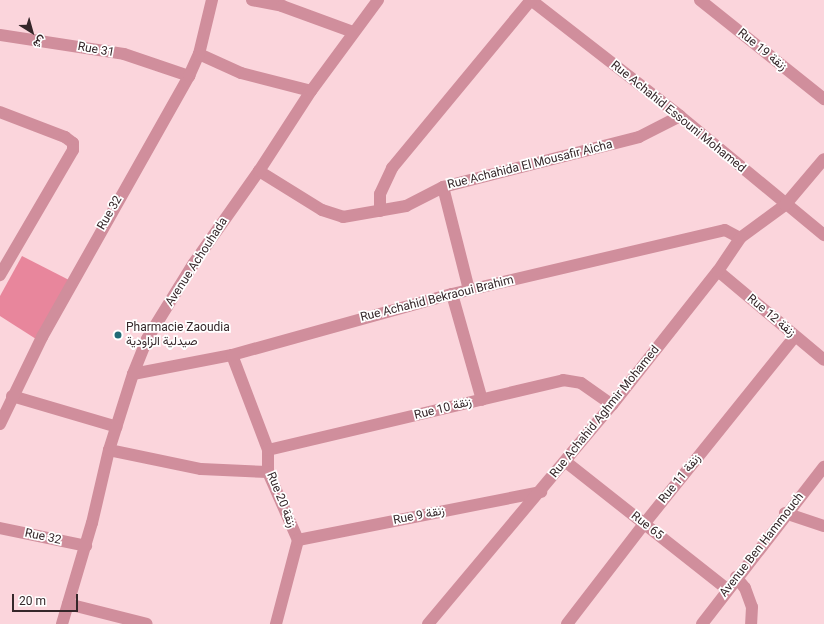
<!DOCTYPE html>
<meta charset="utf-8">
<style>
body{margin:0}
#map{position:relative;width:824px;height:624px;overflow:hidden;background:#fbd5dc;font-family:Roboto,Vazirmatn,sans-serif}
div>[style]{position:absolute}
.building>*{inset:0;background:#e8869c}
.minor>*{height:12px;margin:-6px;padding:0 6px;transform-origin:6px;border-radius:6px;background:#d08e9c}
.dots>*{width:11px;height:11px;translate:-50% -50%;box-sizing:border-box;border:2px solid #fff;border-radius:50%}
span{translate:-50% -50%;white-space:nowrap;text-align:center;line-height:1.15;-webkit-text-stroke:3.5px #fff;paint-order:stroke}
.street-label{font-size:12px;color:#35272a}
.poi-label{font-size:12px;color:#35272a}
.left{translate:0 -50%;text-align:left}
.north{position:absolute;left:12px;top:12px;width:40px;height:40px;-webkit-text-stroke:3px #fff;paint-order:stroke;rotate:143deg;font-size:11px;font-weight:700;line-height:16px;text-align:center;color:#35272a}
.north::after{content:'';display:block;margin:auto;width:14px;height:18px;background:#35272a;clip-path:polygon(50% 0,100% 100%,50% 72%,0 100%)}
.scale{position:absolute;left:12px;top:594px;width:66px;height:18px;box-sizing:border-box;border:2px solid #35272a;border-top:0;padding-left:5px;font-size:12px;line-height:14px;white-space:nowrap;color:#35272a;-webkit-text-stroke:3px #fff;paint-order:stroke}
</style>
<div id="map">
<div class="building">
<i style="clip-path:polygon(22px 256px,69px 280px,36px 339px,0 316px,0 296px)"></i>
</div>
<div class="minor">
<i style="left:252px;top:0;width:31px;rotate:11deg"></i>
<i style="left:282px;top:6px;width:76px;rotate:20.1deg"></i>
<i style="left:531px;top:0;width:189px;rotate:37.9deg"></i>
<i style="left:680px;top:116px;width:187px;rotate:39.6deg"></i>
<i style="left:700px;top:0;width:159px;rotate:38.6deg"></i>
<i style="left:0;top:35px;width:125px;rotate:8.7deg"></i>
<i style="left:124px;top:54px;width:69px;rotate:18.7deg"></i>
<i style="left:199px;top:54px;width:46px;rotate:24.3deg"></i>
<i style="left:241px;top:73px;width:72px;rotate:14.4deg"></i>
<i style="left:0;top:112px;width:70px;rotate:21deg"></i>
<i style="left:65px;top:137px;width:10px;rotate:37deg"></i>
<i style="left:73px;top:143px;width:7px;rotate:90deg"></i>
<i style="left:73px;top:150px;width:145px;rotate:120.3deg"></i>
<i style="left:259px;top:171px;width:74px;rotate:31.8deg"></i>
<i style="left:322px;top:210px;width:22px;rotate:18deg"></i>
<i style="left:343px;top:217px;width:64px;rotate:-9.9deg"></i>
<i style="left:406px;top:206px;width:42px;rotate:-27.2deg"></i>
<i style="left:443px;top:187px;width:202px;rotate:-14.3deg"></i>
<i style="left:639px;top:137px;width:46px;rotate:-27.1deg"></i>
<i style="left:443px;top:187px;width:106px;rotate:75.8deg"></i>
<i style="left:380px;top:211px;width:17px;rotate:-90deg"></i>
<i style="left:380px;top:194px;width:29px;rotate:-65deg"></i>
<i style="left:392px;top:168px;width:218px;rotate:-50.4deg"></i>
<i style="left:718px;top:271px;width:138px;rotate:40deg"></i>
<i style="left:452px;top:294px;width:110px;rotate:74.2deg"></i>
<i style="left:232px;top:355px;width:102px;rotate:69.2deg"></i>
<i style="left:268px;top:450px;width:22px;rotate:90deg"></i>
<i style="left:268px;top:472px;width:74px;rotate:66.2deg"></i>
<i style="left:298px;top:540px;width:87px;rotate:104.7deg"></i>
<i style="left:133px;top:374px;width:101px;rotate:-10.9deg"></i>
<i style="left:232px;top:355px;width:228px;rotate:-15.5deg"></i>
<i style="left:452px;top:294px;width:280px;rotate:-13.2deg"></i>
<i style="left:725px;top:230px;width:17px;rotate:28deg"></i>
<i style="left:12px;top:396px;width:109px;rotate:16.4deg"></i>
<i style="left:0;top:424px;width:97px;rotate:-64.2deg"></i>
<i style="left:42px;top:337px;width:300px;rotate:-60.6deg"></i>
<i style="left:189px;top:76px;width:24px;rotate:-66deg"></i>
<i style="left:199px;top:54px;width:56px;rotate:-76.5deg"></i>
<i style="left:109px;top:450px;width:94px;rotate:11.7deg"></i>
<i style="left:201px;top:469px;width:67px;rotate:2.6deg"></i>
<i style="left:268px;top:450px;width:303px;rotate:-13.3deg"></i>
<i style="left:563px;top:380px;width:18px;rotate:9deg"></i>
<i style="left:581px;top:383px;width:38px;rotate:35deg"></i>
<i style="left:566px;top:462px;width:205px;rotate:38.3deg"></i>
<i style="left:785px;top:513px;width:41px;rotate:18.4deg"></i>
<i style="left:0;top:528px;width:88px;rotate:11.8deg"></i>
<i style="left:298px;top:540px;width:248px;rotate:-11.2deg"></i>
<i style="left:736px;top:577px;width:14px;rotate:51deg"></i>
<i style="left:745px;top:588px;width:20px;rotate:70deg"></i>
<i style="left:752px;top:607px;width:17px;rotate:93deg"></i>
<i style="left:68px;top:604px;width:81px;rotate:14.2deg"></i>
<i style="left:62px;top:624px;width:105px;rotate:-73.5deg"></i>
<i style="left:92px;top:523px;width:75px;rotate:-76.9deg"></i>
<i style="left:109px;top:450px;width:80px;rotate:-72.5deg"></i>
<i style="left:133px;top:374px;width:38px;rotate:-68deg"></i>
<i style="left:147px;top:339px;width:89px;rotate:-58.3deg"></i>
<i style="left:194px;top:263px;width:113px;rotate:-54.8deg"></i>
<i style="left:259px;top:171px;width:95px;rotate:-57deg"></i>
<i style="left:311px;top:91px;width:113px;rotate:-53.6deg"></i>
<i style="left:428px;top:624px;width:286px;rotate:-50deg"></i>
<i style="left:612px;top:405px;width:171px;rotate:-51.7deg"></i>
<i style="left:718px;top:271px;width:40px;rotate:-56deg"></i>
<i style="left:740px;top:238px;width:56px;rotate:-36.3deg"></i>
<i style="left:785px;top:205px;width:60px;rotate:-49.7deg"></i>
<i style="left:567px;top:624px;width:126px;rotate:-52.4deg"></i>
<i style="left:644px;top:524px;width:241px;rotate:-51.2deg"></i>
<i style="left:702px;top:624px;width:199px;rotate:-52.2deg"></i>
</div>
<div class="dots">
<i style="left:118px;top:335px;background:#216a76"></i>
</div>
<div class="street-label">
<span style="left:96px;top:50px;rotate:10deg">Rue 31</span>
<span style="left:762px;top:50px;rotate:39deg">Rue 19 زنقة</span>
<span style="left:678px;top:117px;rotate:39deg">Rue Achahid Essouni Mohamed</span>
<span style="left:530px;top:165px;rotate:-14deg">Rue Achahida El Mousafir Aicha</span>
<span style="left:110px;top:213px;rotate:-60deg">Rue 32</span>
<span style="left:197px;top:262px;rotate:-57deg">Avenue Achouhada</span>
<span style="left:437px;top:299px;rotate:-14deg">Rue Achahid Bekraoui Brahim</span>
<span style="left:771px;top:316px;rotate:40deg">Rue 12 زنقة</span>
<span style="left:443px;top:409px;rotate:-14deg">Rue 10 زنقة</span>
<span style="left:605px;top:412px;rotate:-51deg">Rue Achahid Aghmir Mohamed</span>
<span style="left:680px;top:479px;rotate:-51deg">Rue 11 زنقة</span>
<span style="left:281px;top:500px;rotate:68deg">Rue 20 زنقة</span>
<span style="left:419px;top:516px;rotate:-11deg">Rue 9 زنقة</span>
<span style="left:647px;top:526px;rotate:38deg">Rue 65</span>
<span style="left:43px;top:537px;rotate:12deg">Rue 32</span>
<span style="left:762px;top:545px;rotate:-52deg">Avenue Ben Hammouch</span>
</div>
<div class="poi-label">
<span class="left" style="left:126px;top:335px">Pharmacie Zaoudia<br>صيدلية الزاودية</span>
</div>
<div class="north">ش</div>
<div class="scale">20 m</div>
</div>
